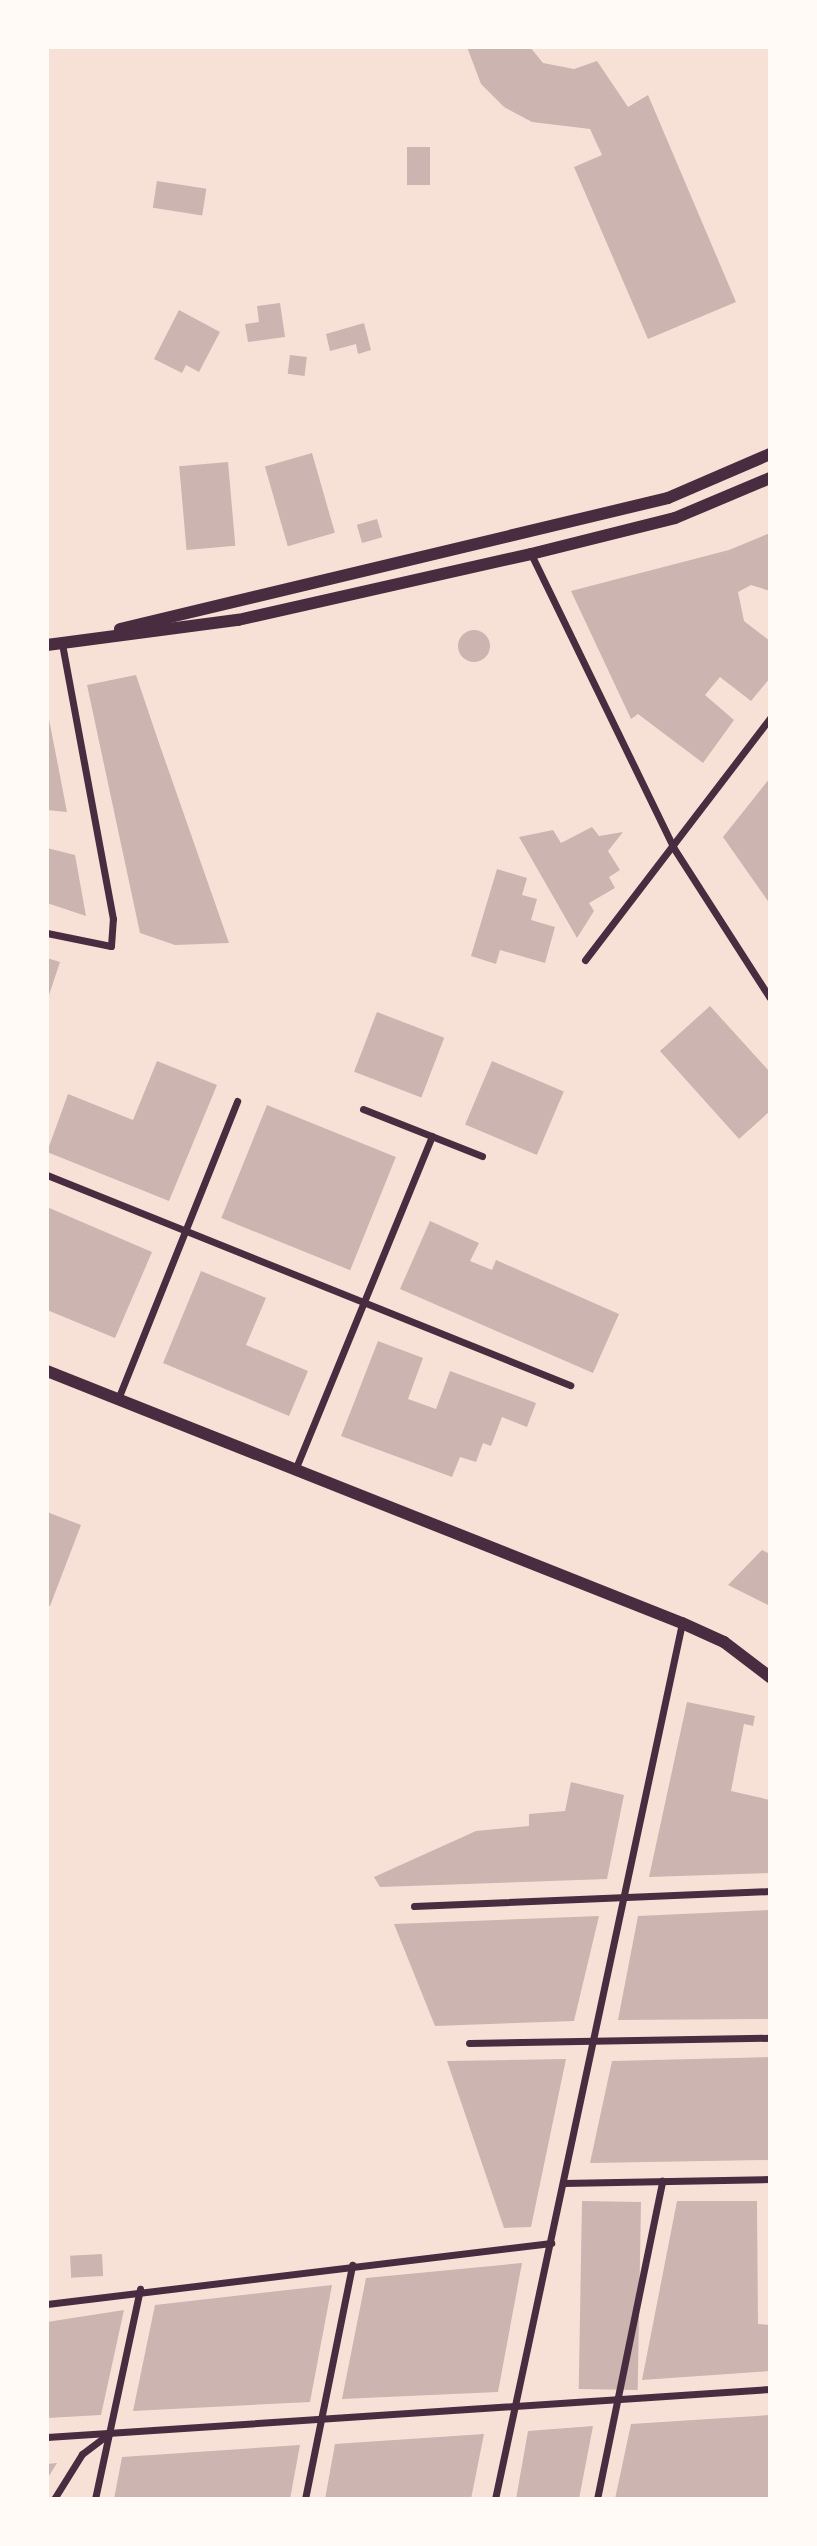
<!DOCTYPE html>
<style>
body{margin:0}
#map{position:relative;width:817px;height:2546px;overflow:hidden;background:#f7e1d7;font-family:Quicksand,sans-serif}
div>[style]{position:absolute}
.building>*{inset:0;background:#ccb4b1;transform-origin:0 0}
.round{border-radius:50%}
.minor>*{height:7px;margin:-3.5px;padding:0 3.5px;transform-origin:3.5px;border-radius:3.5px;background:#4a2c40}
.tertiary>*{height:12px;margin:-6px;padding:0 6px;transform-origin:6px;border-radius:6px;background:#4a2c40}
span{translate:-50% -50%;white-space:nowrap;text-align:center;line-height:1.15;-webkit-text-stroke:7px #fffaf5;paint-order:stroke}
.frame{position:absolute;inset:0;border:49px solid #fffaf5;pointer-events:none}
</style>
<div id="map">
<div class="building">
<i style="clip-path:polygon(467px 47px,530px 47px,543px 63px,574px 69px,597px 61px,628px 107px,648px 95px,736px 302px,648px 339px,574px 167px,602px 155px,590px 129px,532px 122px,504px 107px,481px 84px)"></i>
<i style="left:407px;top:147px;width:23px;height:38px"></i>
<i style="left:157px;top:181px;width:50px;height:27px;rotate:9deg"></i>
<i style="clip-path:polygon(280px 303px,285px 337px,248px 342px,245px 324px,259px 322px,257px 306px)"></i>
<i style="clip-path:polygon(179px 310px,220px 332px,199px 372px,186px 365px,182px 373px,154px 359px)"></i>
<i style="clip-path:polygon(364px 323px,371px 350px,358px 354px,356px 344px,330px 351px,326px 334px)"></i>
<i style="left:290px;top:355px;width:17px;height:19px;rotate:7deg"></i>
<i style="left:312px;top:453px;width:83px;height:49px;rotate:74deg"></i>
<i style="left:228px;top:462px;width:84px;height:49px;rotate:85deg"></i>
<i style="left:377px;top:519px;width:19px;height:21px;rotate:74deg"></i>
<i style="clip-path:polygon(770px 533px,770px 591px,751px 585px,738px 592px,744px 621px,770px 641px,770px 678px,751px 701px,720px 677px,705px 695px,734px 720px,703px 763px,638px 714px,631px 719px,571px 591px,729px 550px)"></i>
<i class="round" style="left:458px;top:630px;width:32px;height:32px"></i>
<i style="clip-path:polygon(136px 675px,159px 743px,229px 943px,175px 945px,140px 933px,87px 685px)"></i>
<i style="clip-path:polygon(47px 719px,49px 719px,67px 812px,47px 810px)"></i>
<i style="clip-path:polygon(770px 778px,770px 904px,723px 837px)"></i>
<i style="clip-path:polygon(592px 827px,599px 836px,623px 832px,608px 851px,620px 870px,609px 877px,615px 888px,589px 903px,594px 911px,577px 938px,519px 837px,553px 830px,561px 843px)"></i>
<i style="clip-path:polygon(47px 848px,75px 855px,86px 916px,47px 903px)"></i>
<i style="clip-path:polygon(497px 869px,527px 878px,522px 895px,537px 899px,531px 920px,555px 927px,545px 963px,500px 950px,496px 964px,471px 956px)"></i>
<i style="clip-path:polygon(47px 958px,60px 962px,48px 998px,47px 998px)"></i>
<i style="clip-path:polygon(710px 1006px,770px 1072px,770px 1111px,739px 1139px,660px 1051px)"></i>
<i style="left:377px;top:1012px;width:72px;height:64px;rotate:21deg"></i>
<i style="clip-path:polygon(157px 1061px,217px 1085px,169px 1201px,47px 1152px,68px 1094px,133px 1120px)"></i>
<i style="left:492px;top:1061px;width:78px;height:69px;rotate:23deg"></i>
<i style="left:267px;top:1105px;width:139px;height:122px;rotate:22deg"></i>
<i style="clip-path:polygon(47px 1207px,152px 1252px,115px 1338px,47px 1310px)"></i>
<i style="clip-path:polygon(430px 1221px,479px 1243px,470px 1261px,492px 1270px,496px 1260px,619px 1314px,593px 1373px,400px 1289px)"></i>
<i style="clip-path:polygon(201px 1271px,266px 1298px,246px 1345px,308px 1371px,289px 1416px,163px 1363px)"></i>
<i style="clip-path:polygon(378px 1341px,423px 1358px,408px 1399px,436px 1409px,450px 1371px,536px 1403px,527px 1427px,502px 1417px,491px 1446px,483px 1443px,476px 1462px,460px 1457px,452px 1477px,341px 1436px)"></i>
<i style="clip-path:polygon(47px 1512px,81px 1525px,50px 1606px,47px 1605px)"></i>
<i style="clip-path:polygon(762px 1550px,770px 1554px,770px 1606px,728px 1585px)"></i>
<i style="clip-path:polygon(687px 1702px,755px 1716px,753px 1726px,744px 1724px,731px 1791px,770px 1800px,770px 1873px,649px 1877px)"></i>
<i style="clip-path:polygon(571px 1782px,624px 1795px,607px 1879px,380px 1887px,374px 1877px,476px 1831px,529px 1826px,529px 1814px,565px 1811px)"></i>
<i style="clip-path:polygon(770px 1910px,770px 2019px,618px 2020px,638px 1916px)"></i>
<i style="clip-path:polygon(599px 1916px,574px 2021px,435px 2026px,394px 1924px)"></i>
<i style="clip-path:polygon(770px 2057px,770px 2160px,590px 2163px,612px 2061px)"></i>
<i style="clip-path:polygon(566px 2059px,531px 2227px,504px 2228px,447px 2061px)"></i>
<i style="left:582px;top:2201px;width:59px;height:188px;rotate:1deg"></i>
<i style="clip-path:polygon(677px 2201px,757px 2201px,758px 2324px,770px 2325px,770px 2371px,642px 2380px)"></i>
<i style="left:102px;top:2254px;width:22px;height:32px;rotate:87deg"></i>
<i style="clip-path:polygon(522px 2263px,498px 2392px,342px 2399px,366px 2278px)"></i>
<i style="clip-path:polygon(332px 2285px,310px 2402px,133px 2411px,155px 2305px)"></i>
<i style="clip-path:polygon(124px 2310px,101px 2415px,47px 2418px,47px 2322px)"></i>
<i style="clip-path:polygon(770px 2415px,770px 2499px,615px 2499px,631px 2424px)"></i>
<i style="clip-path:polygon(593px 2426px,579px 2499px,516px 2499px,528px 2431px)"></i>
<i style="clip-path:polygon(484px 2434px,471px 2499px,325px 2499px,335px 2444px)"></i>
<i style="clip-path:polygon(300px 2445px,290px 2499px,114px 2499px,122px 2457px)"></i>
<i style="clip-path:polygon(57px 2463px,47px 2479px,47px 2464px)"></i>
</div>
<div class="minor">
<i style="left:531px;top:554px;width:326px;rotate:64.1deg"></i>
<i style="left:673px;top:847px;width:179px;rotate:57.3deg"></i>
<i style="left:47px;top:933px;width:65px;rotate:11.5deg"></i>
<i style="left:111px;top:946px;width:27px;rotate:-86deg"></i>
<i style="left:113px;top:919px;width:280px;rotate:-100.5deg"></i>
<i style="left:585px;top:960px;width:305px;rotate:-52.6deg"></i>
<i style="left:363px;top:1109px;width:128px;rotate:21.6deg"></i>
<i style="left:47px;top:1175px;width:564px;rotate:21.88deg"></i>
<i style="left:118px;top:1399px;width:321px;rotate:-68.2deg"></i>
<i style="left:295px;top:1470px;width:361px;rotate:-67.7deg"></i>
<i style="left:414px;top:1906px;width:356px;rotate:-2.4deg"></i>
<i style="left:469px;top:2043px;width:301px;rotate:-1deg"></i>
<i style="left:563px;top:2183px;width:207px;rotate:-1.1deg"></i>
<i style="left:47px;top:2304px;width:508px;rotate:-6.9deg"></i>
<i style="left:47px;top:2437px;width:725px;rotate:-3.8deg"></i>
<i style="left:54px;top:2499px;width:53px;rotate:-58.1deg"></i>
<i style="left:82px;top:2454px;width:34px;rotate:-37deg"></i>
<i style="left:95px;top:2499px;width:215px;rotate:-77.9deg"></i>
<i style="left:305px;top:2499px;width:239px;rotate:-78.6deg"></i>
<i style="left:495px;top:2499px;width:896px;rotate:-77.95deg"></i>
<i style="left:597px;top:2499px;width:325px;rotate:-78.4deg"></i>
</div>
<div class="tertiary">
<i style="left:120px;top:629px;width:563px;rotate:-13.44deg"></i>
<i style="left:668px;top:498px;width:111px;rotate:-23.3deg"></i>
<i style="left:47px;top:645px;width:193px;rotate:-7.5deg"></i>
<i style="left:238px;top:620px;width:300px;rotate:-12.7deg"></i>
<i style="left:531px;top:554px;width:148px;rotate:-14deg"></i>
<i style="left:675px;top:518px;width:103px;rotate:-22.8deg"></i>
<i style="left:47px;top:1371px;width:683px;rotate:21.65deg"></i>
<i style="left:682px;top:1623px;width:46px;rotate:24.3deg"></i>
<i style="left:724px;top:1642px;width:58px;rotate:37.3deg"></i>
</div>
<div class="frame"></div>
</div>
